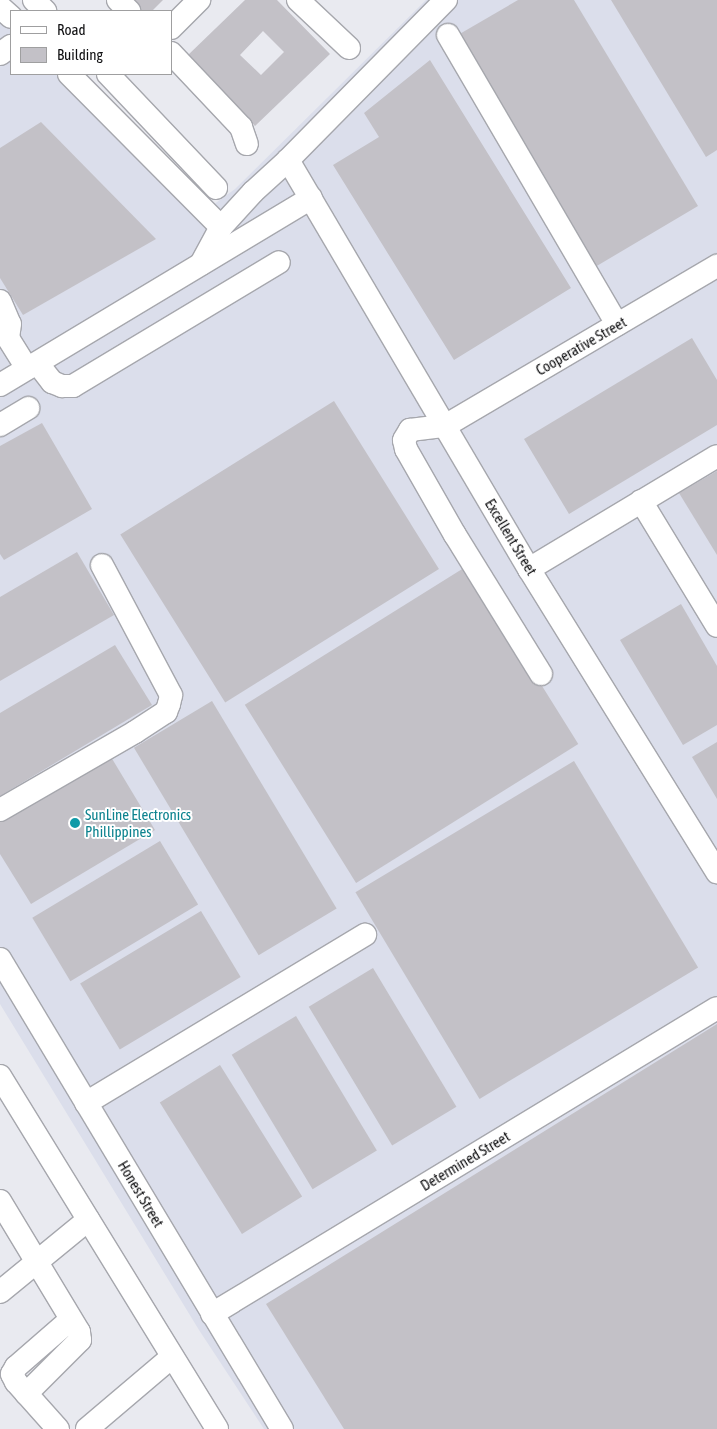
<!DOCTYPE html>
<style>
body{margin:0}
#map{position:relative;width:717px;height:1429px;overflow:hidden;background:#e9eaf0;font-family:"Asap Condensed",sans-serif}
div>[style]{position:absolute}
.built>*{inset:0;background:#dbdeeb}
.building>*{inset:0;background:#c3c1c7;transform-origin:0 0}
.roads{filter:drop-shadow(1px 0 #a6a7ad) drop-shadow(-1px 0 #a6a7ad) drop-shadow(0 1px #a6a7ad) drop-shadow(0 -1px #a6a7ad)}
.minor>*{height:22px;margin:-11px;padding:0 11px;transform-origin:11px;border-radius:11px;background:#fff}
.dots>*{width:14px;height:14px;translate:-50% -50%;box-sizing:border-box;border:2px solid #fff;border-radius:50%}
span{translate:-50% -50%;white-space:nowrap;text-align:center;line-height:1.15;-webkit-text-stroke:4px #fff;paint-order:stroke}
.street-label{font-size:15px;color:#0f0f11}
.culture-label{font-size:15px;color:#0d838f}
.left{translate:0 -50%;text-align:left}
.legend{position:absolute;left:10px;top:10px;width:162px;height:65px;box-sizing:border-box;background:#fff;border:1px solid #9f9fa0;margin:0;padding:6px 9px;list-style:none;font-size:15px;color:#0f0f11}
.legend li{display:flex;align-items:center;gap:10px;height:25px}
.legend b{width:25px;border:1px solid #9f9fa0}
</style>
<div id="map">
<div class="built">
<i style="clip-path:polygon(0 0,11px 11px,11px 74px,79px 74px,213px 205px,235px 189px,426px 0,717px 0,717px 1429px,264px 1429px,199px 1330px,0 1004px)"></i>
</div>
<div class="building">
<i style="clip-path:polygon(128px 0,163px 0,152px 11px,139px 11px)"></i>
<i style="clip-path:polygon(evenodd,245px 0,277px 0,330px 54px,255px 126px,187px 56px,245px 0,263px 31px,284px 52px,261px 75px,240px 55px,263px 31px)"></i>
<i style="clip-path:polygon(518px 0,574px 0,698px 206px,590px 270px,451px 39px)"></i>
<i style="clip-path:polygon(611px 0,717px 0,717px 150px,706px 157px)"></i>
<i style="clip-path:polygon(430px 60px,571px 288px,454px 360px,333px 165px,379px 137px,364px 113px)"></i>
<i style="clip-path:polygon(41px 122px,156px 239px,23px 315px,0 278px,0 148px)"></i>
<i style="clip-path:polygon(692px 338px,717px 380px,717px 425px,569px 514px,524px 439px)"></i>
<i style="left:334px;top:401px;width:198px;height:252px;rotate:58deg"></i>
<i style="clip-path:polygon(42px 423px,92px 509px,4px 560px,0 554px,0 446px)"></i>
<i style="clip-path:polygon(717px 471px,717px 555px,679px 493px)"></i>
<i style="clip-path:polygon(77px 552px,114px 615px,0 681px,0 597px)"></i>
<i style="left:467px;top:566px;width:210px;height:262px;rotate:58deg"></i>
<i style="clip-path:polygon(681px 604px,717px 666px,717px 725px,683px 745px,620px 640px)"></i>
<i style="clip-path:polygon(115px 645px,152px 705px,0 796px,0 713px)"></i>
<i style="left:212px;top:701px;width:242px;height:91px;rotate:59deg"></i>
<i style="clip-path:polygon(717px 742px,717px 799px,692px 757px)"></i>
<i style="clip-path:polygon(108px 752px,155px 830px,31px 904px,0 854px,0 817px)"></i>
<i style="left:574px;top:761px;width:241px;height:255px;rotate:59deg"></i>
<i style="left:160px;top:841px;width:74px;height:149px;rotate:59deg"></i>
<i style="left:201px;top:911px;width:77px;height:141px;rotate:59deg"></i>
<i style="left:373px;top:968px;width:162px;height:75px;rotate:59deg"></i>
<i style="left:296px;top:1016px;width:157px;height:75px;rotate:59deg"></i>
<i style="clip-path:polygon(717px 1024px,717px 1429px,344px 1429px,266px 1304px)"></i>
<i style="left:220px;top:1065px;width:155px;height:71px;rotate:58deg"></i>
</div>
<div class="roads">
<div class="minor">
<i style="left:34px;top:0;width:16px;rotate:45deg"></i>
<i style="left:118px;top:0;width:16px;rotate:45deg"></i>
<i style="left:298px;top:0;width:70px;rotate:43.3deg"></i>
<i style="left:0;top:7px;width:15px;rotate:42deg"></i>
<i style="left:171px;top:28px;width:40px;rotate:-45deg"></i>
<i style="left:448px;top:35px;width:335px;rotate:59.7deg"></i>
<i style="left:171px;top:53px;width:102px;rotate:46.6deg"></i>
<i style="left:241px;top:127px;width:18px;rotate:71deg"></i>
<i style="left:0;top:54px;width:14px;rotate:-36deg"></i>
<i style="left:69px;top:74px;width:216px;rotate:45.2deg"></i>
<i style="left:108px;top:74px;width:157px;rotate:46.5deg"></i>
<i style="left:288px;top:160px;width:475px;rotate:59.5deg"></i>
<i style="left:529px;top:569px;width:357px;rotate:58.2deg"></i>
<i style="left:201px;top:264px;width:42px;rotate:-61.6deg"></i>
<i style="left:221px;top:227px;width:47px;rotate:-47.6deg"></i>
<i style="left:253px;top:192px;width:47px;rotate:-42.4deg"></i>
<i style="left:288px;top:160px;width:225px;rotate:-45.4deg"></i>
<i style="left:0;top:301px;width:25px;rotate:67deg"></i>
<i style="left:10px;top:324px;width:14px;rotate:98deg"></i>
<i style="left:8px;top:338px;width:36px;rotate:58deg"></i>
<i style="left:38px;top:364px;width:23px;rotate:52deg"></i>
<i style="left:52px;top:382px;width:11px;rotate:22deg"></i>
<i style="left:62px;top:386px;width:11px"></i>
<i style="left:73px;top:386px;width:240px;rotate:-31deg"></i>
<i style="left:0;top:385px;width:363px;rotate:-31deg"></i>
<i style="left:0;top:425px;width:33px;rotate:-31deg"></i>
<i style="left:641px;top:501px;width:146px;rotate:58.7deg"></i>
<i style="left:529px;top:569px;width:219px;rotate:-31deg"></i>
<i style="left:541px;top:674px;width:163px;rotate:-121.7deg"></i>
<i style="left:455px;top:535px;width:99px;rotate:-119.7deg"></i>
<i style="left:406px;top:449px;width:9px;rotate:-103deg"></i>
<i style="left:404px;top:440px;width:12px;rotate:-59deg"></i>
<i style="left:410px;top:430px;width:35px;rotate:-7deg"></i>
<i style="left:445px;top:426px;width:316px;rotate:-30.5deg"></i>
<i style="left:0;top:810px;width:156px;rotate:-30deg"></i>
<i style="left:135px;top:732px;width:37px;rotate:-33deg"></i>
<i style="left:166px;top:712px;width:9px;rotate:-69deg"></i>
<i style="left:169px;top:704px;width:9px;rotate:-77deg"></i>
<i style="left:171px;top:695px;width:147px;rotate:-118deg"></i>
<i style="left:0;top:959px;width:548px;rotate:59.04deg"></i>
<i style="left:0;top:1076px;width:414px;rotate:58.4deg"></i>
<i style="left:86px;top:1103px;width:326px;rotate:-31.1deg"></i>
<i style="left:0;top:1201px;width:153px;rotate:58.9deg"></i>
<i style="left:79px;top:1332px;width:8px;rotate:83deg"></i>
<i style="left:80px;top:1340px;width:76px;rotate:135deg"></i>
<i style="left:0;top:1292px;width:114px;rotate:-39.3deg"></i>
<i style="left:212px;top:1314px;width:590px;rotate:-31.21deg"></i>
<i style="left:58px;top:1429px;width:63px;rotate:-131.8deg"></i>
<i style="left:16px;top:1382px;width:9px;rotate:-117deg"></i>
<i style="left:12px;top:1374px;width:8px;rotate:-60deg"></i>
<i style="left:16px;top:1367px;width:72px;rotate:-41deg"></i>
<i style="left:87px;top:1429px;width:111px;rotate:-40.3deg"></i>
</div>
</div>
<div class="dots">
<i style="left:75px;top:823px;background:#0f9aa8"></i>
</div>
<div class="street-label">
<span style="left:581px;top:346px;rotate:-30deg">Cooperative Street</span>
<span style="left:511px;top:537px;rotate:59deg">Excellent Street</span>
<span style="left:465px;top:1161px;rotate:-31deg">Determined Street</span>
<span style="left:141px;top:1194px;rotate:59deg">Honest Street</span>
</div>
<div class="culture-label">
<span class="left" style="left:85px;top:823px">SunLine Electronics<br>Phillippines</span>
</div>
<ul class="legend">
<li><b style="height:6px;background:#fff"></b>Road</li>
<li><b style="height:14px;background:#c3c1c7"></b>Building</li>
</ul>
</div>
